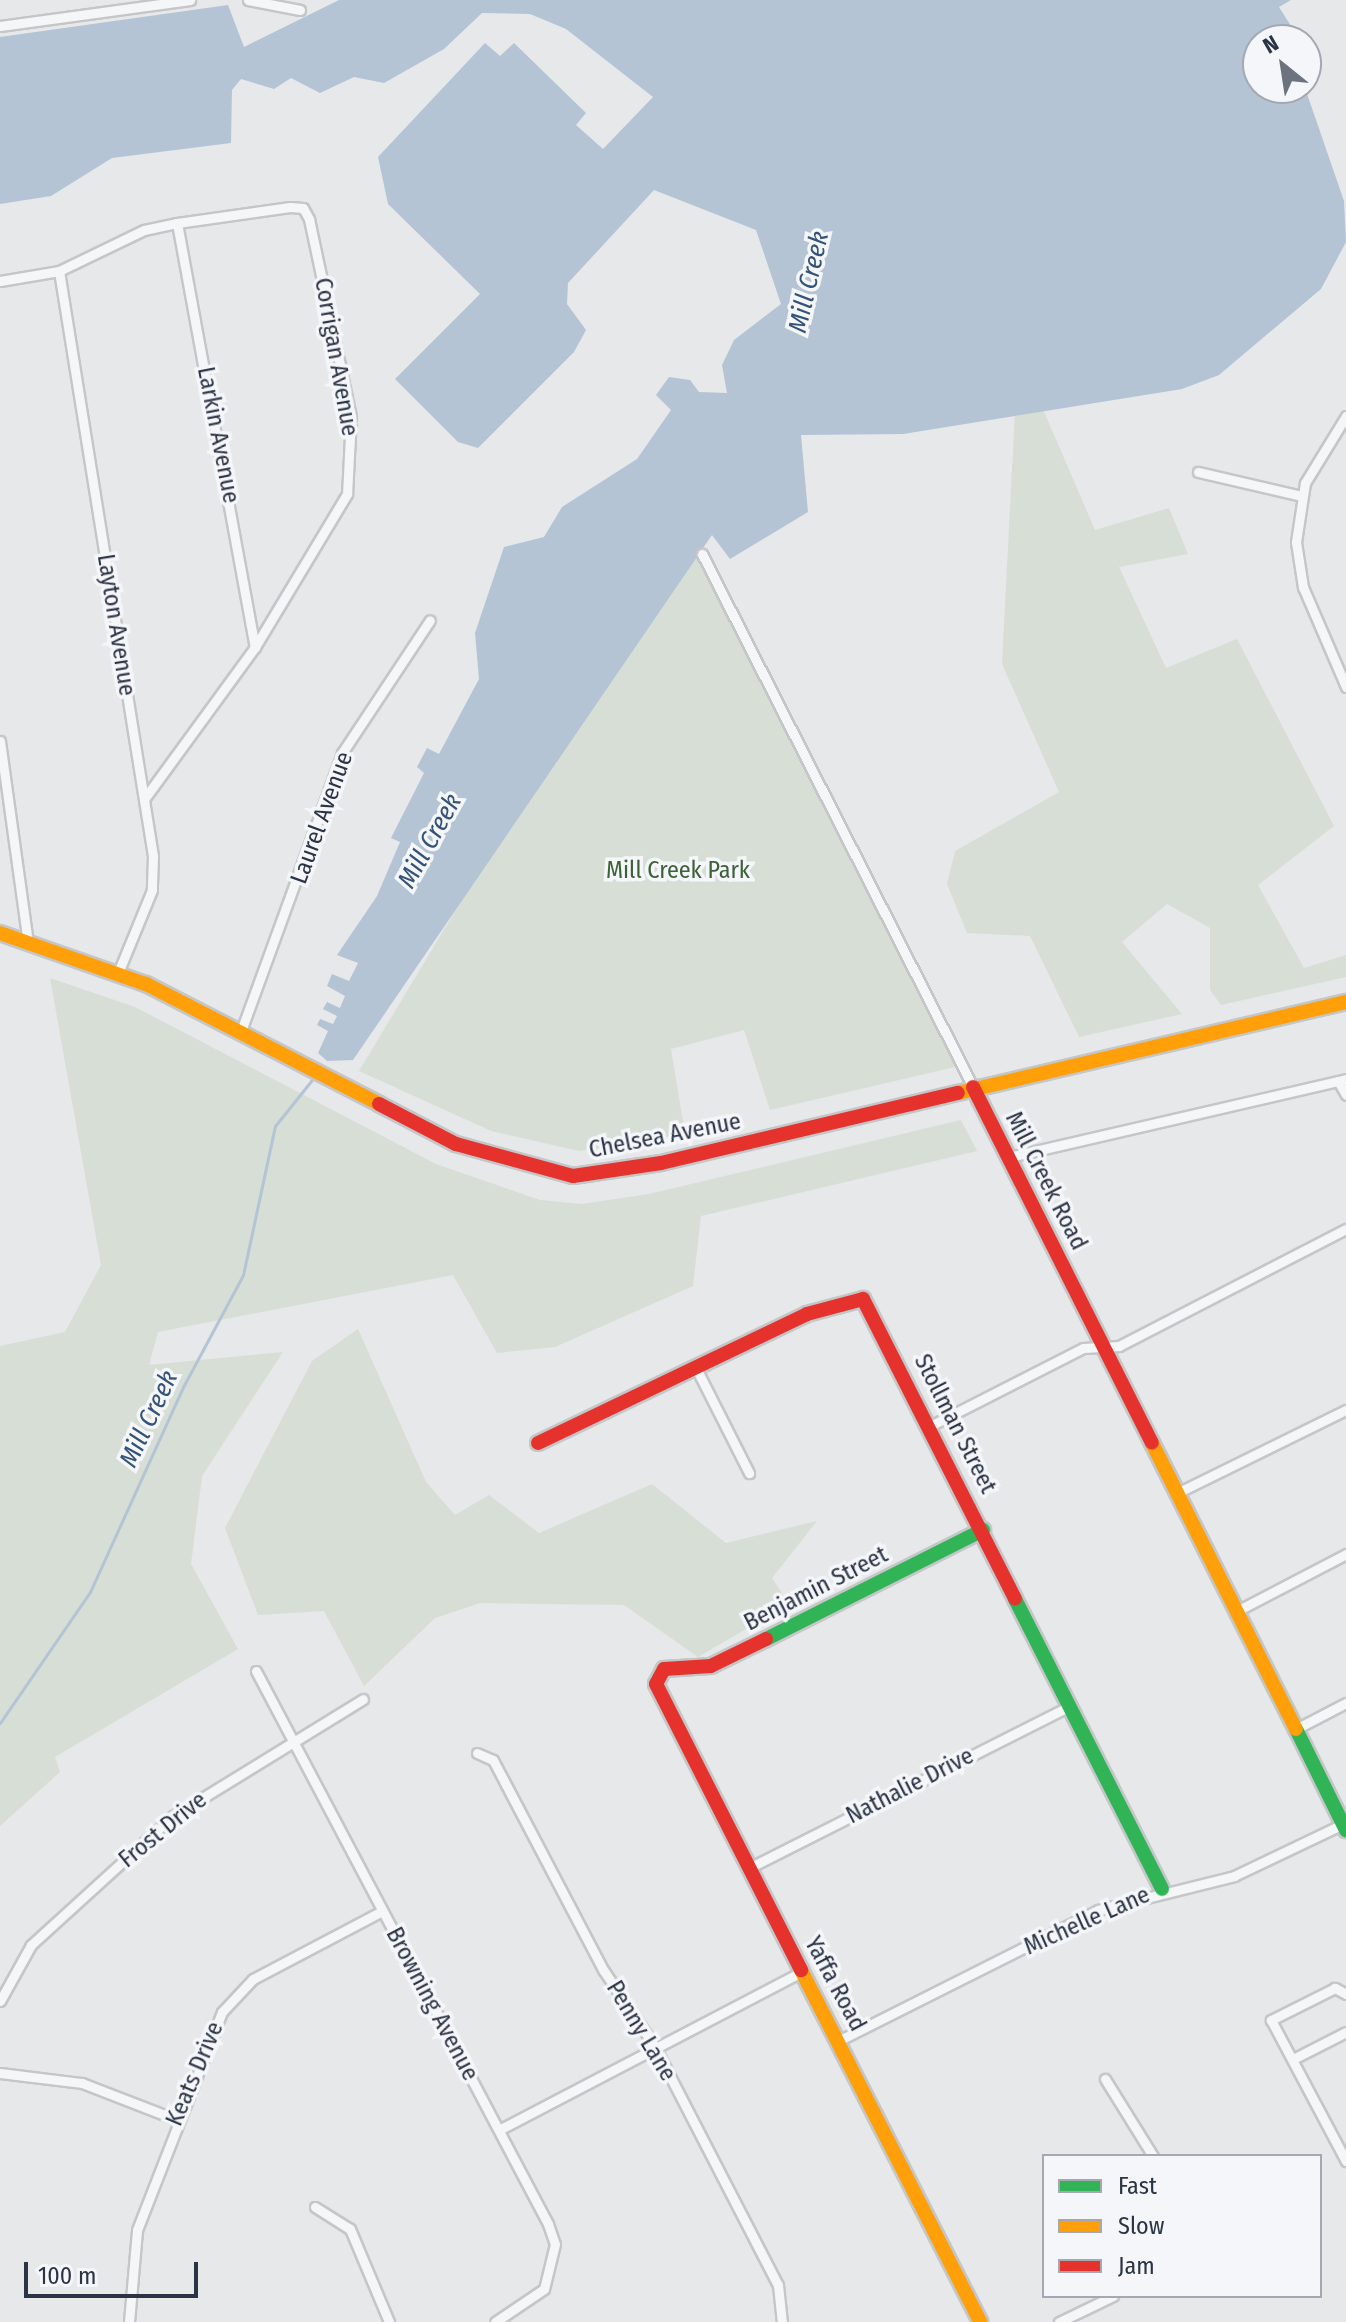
<!DOCTYPE html>
<style>
body{margin:0}
#map{position:relative;width:1346px;height:2322px;overflow:hidden;background:#e6e8ea;font-family:"Fira Sans Condensed",sans-serif}
div>[style]{position:absolute}
.green>*{inset:0;background:#d6ded6}
.water>*{inset:0;background:#b4c4d5}
.stream>*{height:3px;margin:-1.5px;padding:0 1.5px;transform-origin:1.5px;border-radius:1.5px;background:#b4c4d5}
.roads{filter:drop-shadow(2px 0 #c4c6c8) drop-shadow(-2px 0 #c4c6c8) drop-shadow(0 2px #c4c6c8) drop-shadow(0 -2px #c4c6c8)}
.street>*{height:9px;margin:-4.5px;padding:0 4.5px;transform-origin:4.5px;border-radius:4.5px;background:#f5f6f7}
.fast>*{height:14px;margin:-7px;padding:0 7px;transform-origin:7px;border-radius:7px;background:#30b455}
.slow>*{height:14px;margin:-7px;padding:0 7px;transform-origin:7px;border-radius:7px;background:#ff9f0a}
.jam>*{height:14px;margin:-7px;padding:0 7px;transform-origin:7px;border-radius:7px;background:#e5322d}
span{translate:-50% -50%;white-space:nowrap;text-align:center;line-height:1.15;-webkit-text-stroke:7px #f4f6f9;paint-order:stroke}
.street-label{font-size:24px;color:#2b3445}
.park-label{font-size:24px;color:#3f6138}
.water-label{font-size:26px;color:#34527a;font-style:italic}
.legend{position:absolute;left:1042px;top:2154px;width:280px;height:144px;box-sizing:border-box;background:#f4f6f9;border:2px solid #a4a8b1;margin:0;padding:10px 14px;list-style:none;font-size:24px;color:#2b3445}
.legend li{display:flex;align-items:center;gap:16px;height:40px}
.legend b{width:40px;border:2px solid #a4a8b1}
.north{position:absolute;left:1242px;top:24px;width:80px;height:80px;box-sizing:border-box;background:#f4f6f9;border:2px solid #a4a8b1;border-radius:50%;rotate:330deg;font-size:22px;font-weight:700;line-height:32px;text-align:center;color:#2b3445}
.north::after{content:'';display:block;margin:auto;width:28px;height:36px;background:#6c737f;clip-path:polygon(50% 0,100% 100%,50% 72%,0 100%)}
.scale{position:absolute;left:24px;top:2262px;width:174px;height:36px;box-sizing:border-box;border:4px solid #2b3445;border-top:0;padding-left:10px;font-size:24px;line-height:28px;white-space:nowrap;color:#2b3445;-webkit-text-stroke:6px #f4f6f9;paint-order:stroke}
</style>
<div id="map">
<div class="green">
<i style="clip-path:polygon(1042px 407px,1095px 530px,1169px 508px,1188px 554px,1119px 567px,1166px 668px,1237px 639px,1334px 826px,1258px 885px,1304px 968px,1346px 955px,1346px 977px,1221px 1005px,1210px 990px,1210px 928px,1167px 904px,1122px 942px,1182px 1014px,1079px 1037px,1030px 936px,967px 933px,947px 884px,955px 851px,1059px 792px,1002px 664px,1015px 411px)"></i>
<i style="clip-path:polygon(699px 544px,968px 1064px,770px 1110px,744px 1030px,671px 1049px,685px 1134px,579px 1151px,491px 1131px,359px 1071px,609px 655px)"></i>
<i style="clip-path:polygon(50px 978px,135px 1007px,436px 1164px,540px 1200px,582px 1204px,649px 1194px,961px 1120px,977px 1151px,701px 1216px,693px 1286px,555px 1347px,497px 1353px,453px 1275px,158px 1332px,149px 1365px,283px 1352px,202px 1476px,191px 1564px,238px 1649px,55px 1757px,60px 1772px,0 1826px,0 1346px,65px 1332px,101px 1265px)"></i>
<i style="clip-path:polygon(358px 1329px,426px 1482px,455px 1515px,489px 1495px,539px 1533px,652px 1484px,726px 1543px,817px 1521px,772px 1578px,789px 1604px,698px 1657px,624px 1605px,480px 1603px,435px 1618px,364px 1686px,324px 1611px,258px 1615px,225px 1528px,312px 1361px)"></i>
</div>
<div class="water">
<i style="clip-path:polygon(339px 0,1291px 0,1279px 7px,1300px 40px,1258px 40px,1258px 88px,1305px 88px,1344px 201px,1346px 242px,1321px 289px,1219px 375px,1182px 389px,903px 434px,801px 435px,808px 512px,730px 559px,712px 535px,353px 1060px,327px 1061px,318px 1053px,328px 1031px,317px 1025px,320px 1019px,333px 1024px,337px 1016px,323px 1009px,327px 1002px,340px 1008px,345px 996px,327px 986px,332px 974px,349px 981px,358px 963px,337px 955px,377px 896px,400px 842px,391px 838px,424px 773px,417px 767px,427px 748px,439px 754px,479px 679px,475px 633px,504px 547px,544px 537px,562px 507px,637px 459px,671px 410px,656px 395px,669px 377px,690px 380px,699px 392px,727px 393px,722px 365px,734px 340px,781px 304px,756px 230px,654px 190px,568px 283px,567px 304px,586px 330px,574px 352px,478px 448px,458px 442px,395px 379px,480px 294px,388px 204px,378px 157px,485px 43px,500px 56px,514px 43px,586px 113px,576px 125px,603px 149px,653px 97px,566px 29px,530px 14px,482px 13px,444px 49px,384px 83px,354px 77px,320px 93px,291px 78px,274px 89px,241px 79px,232px 90px,231px 143px,112px 158px,51px 196px,0 204px,0 37px,228px 5px,244px 47px)"></i>
</div>
<div class="stream">
<i style="left:0;top:1723px;width:159px;rotate:-55.5deg"></i>
<i style="left:90px;top:1592px;width:225px;rotate:-65.6deg"></i>
<i style="left:183px;top:1387px;width:127px;rotate:-61.8deg"></i>
<i style="left:243px;top:1275px;width:152px;rotate:-77.9deg"></i>
<i style="left:275px;top:1126px;width:64px;rotate:-51.3deg"></i>
</div>
<div class="roads">
<div class="street">
<i style="left:248px;top:0;width:53px;rotate:10.9deg"></i>
<i style="left:0;top:26px;width:192px;rotate:-7.8deg"></i>
<i style="left:177px;top:223px;width:431px;rotate:79.6deg"></i>
<i style="left:59px;top:271px;width:593px;rotate:80.87deg"></i>
<i style="left:153px;top:856px;width:34px;rotate:92deg"></i>
<i style="left:152px;top:890px;width:90px;rotate:112.3deg"></i>
<i style="left:0;top:281px;width:60px;rotate:-9.6deg"></i>
<i style="left:59px;top:271px;width:94px;rotate:-25.8deg"></i>
<i style="left:144px;top:230px;width:34px;rotate:-12deg"></i>
<i style="left:177px;top:223px;width:114px;rotate:-8.1deg"></i>
<i style="left:290px;top:207px;width:13px;rotate:4deg"></i>
<i style="left:303px;top:208px;width:13px;rotate:61deg"></i>
<i style="left:309px;top:219px;width:201px;rotate:78deg"></i>
<i style="left:351px;top:416px;width:78px;rotate:92.9deg"></i>
<i style="left:347px;top:494px;width:179px;rotate:121deg"></i>
<i style="left:255px;top:647px;width:187px;rotate:126.1deg"></i>
<i style="left:1346px;top:416px;width:79px;rotate:121.5deg"></i>
<i style="left:1305px;top:483px;width:60px;rotate:98.7deg"></i>
<i style="left:1296px;top:542px;width:46px;rotate:81.2deg"></i>
<i style="left:1303px;top:587px;width:109px;rotate:66.7deg"></i>
<i style="left:1198px;top:472px;width:107px;rotate:13deg"></i>
<i style="left:702px;top:554px;width:598px;rotate:63.05deg"></i>
<i style="left:0;top:741px;width:203px;rotate:82.1deg"></i>
<i style="left:241px;top:1031px;width:296px;rotate:-70deg"></i>
<i style="left:342px;top:753px;width:159px;rotate:-56.5deg"></i>
<i style="left:1338px;top:1081px;width:16px;rotate:60deg"></i>
<i style="left:1009px;top:1157px;width:346px;rotate:-13deg"></i>
<i style="left:696px;top:1368px;width:118px;rotate:63.2deg"></i>
<i style="left:932px;top:1425px;width:169px;rotate:-27deg"></i>
<i style="left:1083px;top:1348px;width:36px;rotate:-3deg"></i>
<i style="left:1119px;top:1346px;width:255px;rotate:-27.3deg"></i>
<i style="left:1177px;top:1493px;width:188px;rotate:-26.2deg"></i>
<i style="left:1237px;top:1611px;width:123px;rotate:-27.6deg"></i>
<i style="left:256px;top:1671px;width:625px;rotate:62.16deg"></i>
<i style="left:548px;top:2224px;width:21px;rotate:71deg"></i>
<i style="left:555px;top:2244px;width:46px;rotate:103.7deg"></i>
<i style="left:544px;top:2289px;width:59px;rotate:146deg"></i>
<i style="left:1296px;top:1729px;width:56px;rotate:-27.5deg"></i>
<i style="left:477px;top:1753px;width:17px;rotate:24deg"></i>
<i style="left:493px;top:1760px;width:238px;rotate:62.3deg"></i>
<i style="left:604px;top:1971px;width:92px;rotate:56.1deg"></i>
<i style="left:655px;top:2047px;width:268px;rotate:62.7deg"></i>
<i style="left:778px;top:2285px;width:37px;rotate:84deg"></i>
<i style="left:749px;top:1868px;width:361px;rotate:-26.8deg"></i>
<i style="left:1346px;top:1994px;width:13px;rotate:-151deg"></i>
<i style="left:1335px;top:1988px;width:72px;rotate:153.4deg"></i>
<i style="left:1271px;top:2020px;width:160px;rotate:62deg"></i>
<i style="left:0;top:2001px;width:64px;rotate:-61deg"></i>
<i style="left:31px;top:1945px;width:192px;rotate:-42.3deg"></i>
<i style="left:173px;top:1816px;width:223px;rotate:-31.6deg"></i>
<i style="left:840px;top:2040px;width:289px;rotate:-26.7deg"></i>
<i style="left:1098px;top:1910px;width:140px;rotate:-14deg"></i>
<i style="left:1234px;top:1876px;width:121px;rotate:-25.5deg"></i>
<i style="left:1295px;top:2058px;width:57px;rotate:-27deg"></i>
<i style="left:0;top:2073px;width:83px;rotate:7deg"></i>
<i style="left:82px;top:2083px;width:100px;rotate:21.2deg"></i>
<i style="left:1105px;top:2079px;width:91px;rotate:58.1deg"></i>
<i style="left:499px;top:2130px;width:343px;rotate:-27.6deg"></i>
<i style="left:315px;top:2207px;width:41px;rotate:32.2deg"></i>
<i style="left:350px;top:2229px;width:101px;rotate:67.2deg"></i>
<i style="left:129px;top:2322px;width:92px;rotate:-85deg"></i>
<i style="left:137px;top:2230px;width:234px;rotate:-68.7deg"></i>
<i style="left:222px;top:2012px;width:45px;rotate:-46.8deg"></i>
<i style="left:253px;top:1979px;width:146px;rotate:-27.8deg"></i>
<i style="left:1059px;top:2322px;width:60px;rotate:-25.7deg"></i>
</div>
<div class="fast">
<i style="left:1015px;top:1599px;width:325px;rotate:63.1deg"></i>
<i style="left:766px;top:1639px;width:243px;rotate:-26.7deg"></i>
<i style="left:1296px;top:1729px;width:113px;rotate:63.7deg"></i>
</div>
<div class="slow">
<i style="left:0;top:933px;width:155px;rotate:19.3deg"></i>
<i style="left:146px;top:984px;width:262px;rotate:27.2deg"></i>
<i style="left:958px;top:1093px;width:399px;rotate:-13.2deg"></i>
<i style="left:1152px;top:1443px;width:320px;rotate:63.3deg"></i>
<i style="left:801px;top:1970px;width:395px;rotate:63deg"></i>
</div>
<div class="jam">
<i style="left:973px;top:1087px;width:398px;rotate:63.3deg"></i>
<i style="left:379px;top:1104px;width:87px;rotate:27.5deg"></i>
<i style="left:456px;top:1144px;width:121px;rotate:15.3deg"></i>
<i style="left:573px;top:1176px;width:89px;rotate:-8.4deg"></i>
<i style="left:661px;top:1163px;width:305px;rotate:-13.3deg"></i>
<i style="left:538px;top:1443px;width:298px;rotate:-25.6deg"></i>
<i style="left:807px;top:1314px;width:58px;rotate:-15deg"></i>
<i style="left:863px;top:1299px;width:336px;rotate:63.1deg"></i>
<i style="left:766px;top:1639px;width:61px;rotate:153.9deg"></i>
<i style="left:711px;top:1666px;width:47px;rotate:176.3deg"></i>
<i style="left:664px;top:1669px;width:17px;rotate:118deg"></i>
<i style="left:656px;top:1684px;width:321px;rotate:63.1deg"></i>
</div>
</div>
<div class="street-label">
<span style="left:336px;top:357px;rotate:80deg">Corrigan Avenue</span>
<span style="left:218px;top:435px;rotate:79deg">Larkin Avenue</span>
<span style="left:116px;top:625px;rotate:81deg">Layton Avenue</span>
<span style="left:322px;top:818px;rotate:-70deg">Laurel Avenue</span>
<span style="left:665px;top:1136px;rotate:-11deg">Chelsea Avenue</span>
<span style="left:1046px;top:1181px;rotate:63deg">Mill Creek Road</span>
<span style="left:955px;top:1424px;rotate:63deg">Stollman Street</span>
<span style="left:816px;top:1589px;rotate:-27deg">Benjamin Street</span>
<span style="left:910px;top:1786px;rotate:-27deg">Nathalie Drive</span>
<span style="left:163px;top:1830px;rotate:-39deg">Frost Drive</span>
<span style="left:1087px;top:1921px;rotate:-24deg">Michelle Lane</span>
<span style="left:835px;top:1984px;rotate:62deg">Yaffa Road</span>
<span style="left:432px;top:2004px;rotate:62deg">Browning Avenue</span>
<span style="left:641px;top:2031px;rotate:59deg">Penny Lane</span>
<span style="left:195px;top:2074px;rotate:-67deg">Keats Drive</span>
</div>
<div class="park-label">
<span style="left:678px;top:871px">Mill Creek Park</span>
</div>
<div class="water-label">
<span style="left:809px;top:282px;rotate:-77deg">Mill Creek</span>
<span style="left:430px;top:841px;rotate:-61deg">Mill Creek</span>
<span style="left:149px;top:1419px;rotate:-65deg">Mill Creek</span>
</div>
<ul class="legend">
<li><b style="height:10px;background:#30b455"></b>Fast</li>
<li><b style="height:10px;background:#ff9f0a"></b>Slow</li>
<li><b style="height:10px;background:#e5322d"></b>Jam</li>
</ul>
<div class="north">N</div>
<div class="scale">100 m</div>
</div>
